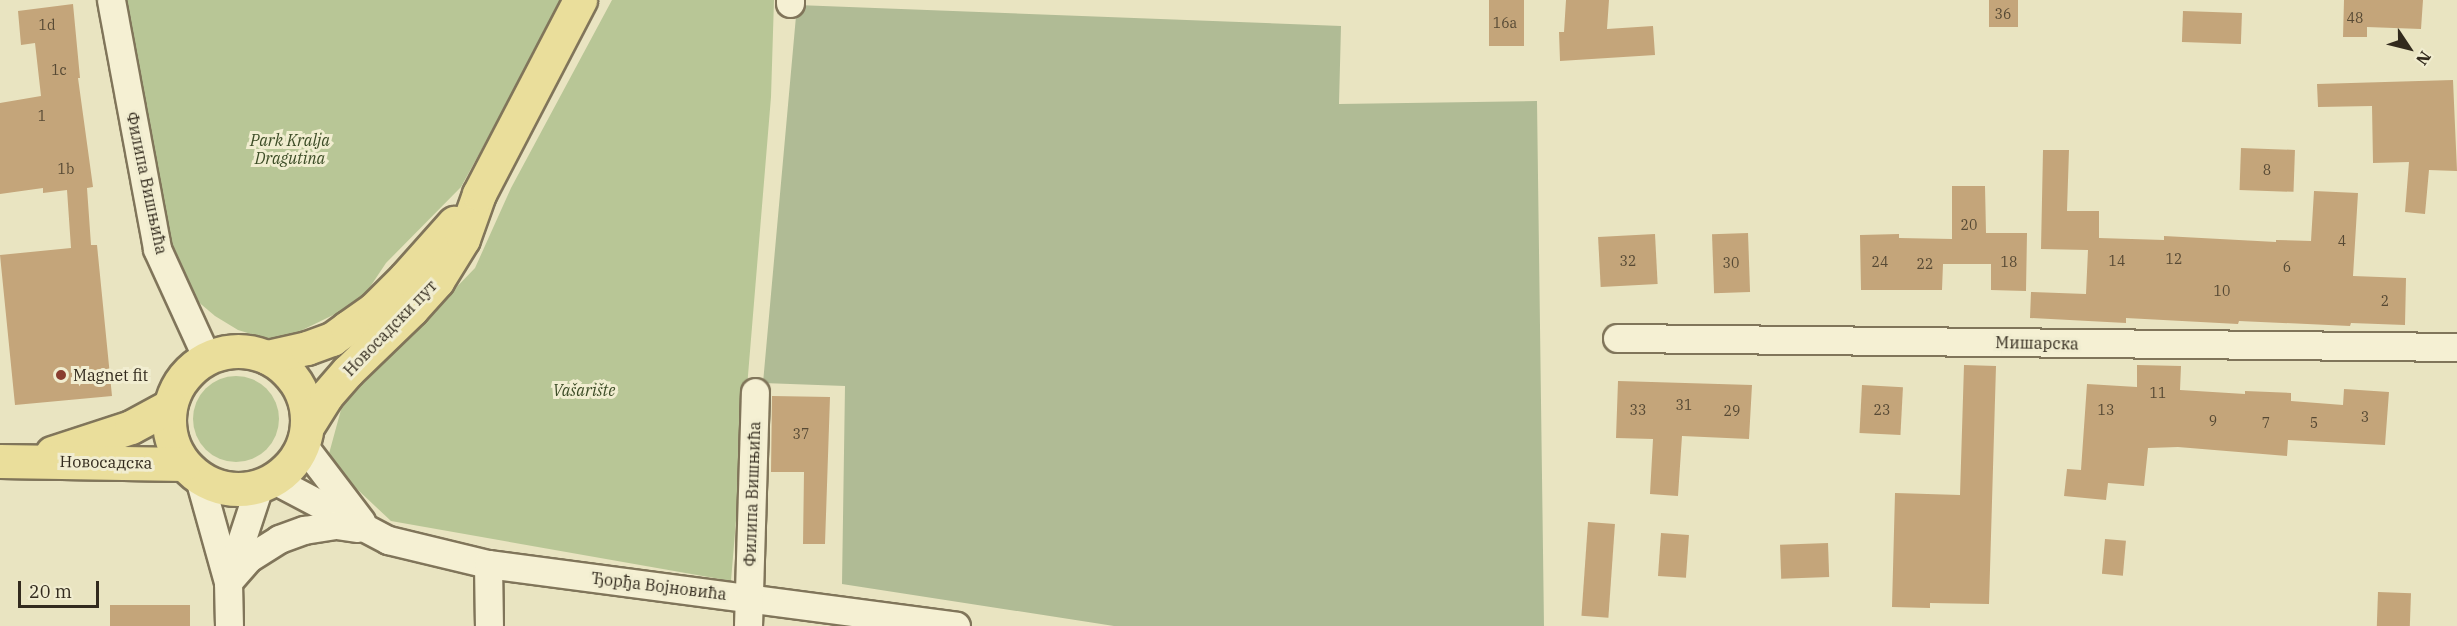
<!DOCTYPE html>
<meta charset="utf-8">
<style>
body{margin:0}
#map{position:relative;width:2457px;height:626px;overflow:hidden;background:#e9e4c1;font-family:"IBM Plex Serif",serif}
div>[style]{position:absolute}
.green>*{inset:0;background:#b8c696}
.round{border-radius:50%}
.cemetery>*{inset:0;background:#b0bb95}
.building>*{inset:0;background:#c4a57a;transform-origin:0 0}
.roads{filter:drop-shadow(2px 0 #80755a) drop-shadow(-2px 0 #80755a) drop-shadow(0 2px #80755a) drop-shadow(0 -2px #80755a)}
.minor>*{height:27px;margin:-13.5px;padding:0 13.5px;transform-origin:13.5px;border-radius:13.5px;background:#f5f0d3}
.major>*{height:33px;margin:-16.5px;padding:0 16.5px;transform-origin:16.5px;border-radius:16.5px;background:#eade9b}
.major>.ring{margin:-16.5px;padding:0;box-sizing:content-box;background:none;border:33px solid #eade9b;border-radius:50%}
.dots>*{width:16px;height:16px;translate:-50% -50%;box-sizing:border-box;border:3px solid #f1edd0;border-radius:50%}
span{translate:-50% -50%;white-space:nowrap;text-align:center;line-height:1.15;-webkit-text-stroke:6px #f1edd0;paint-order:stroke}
.number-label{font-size:14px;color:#564934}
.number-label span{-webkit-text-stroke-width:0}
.park-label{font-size:16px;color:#3c4c26;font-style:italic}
.street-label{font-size:16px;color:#322a1d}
.poi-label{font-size:16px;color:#322a1d}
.left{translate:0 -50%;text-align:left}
.north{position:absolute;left:2379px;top:18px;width:60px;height:60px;-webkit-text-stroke:4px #f1edd0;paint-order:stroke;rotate:125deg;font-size:16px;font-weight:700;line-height:24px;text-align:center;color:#322a1d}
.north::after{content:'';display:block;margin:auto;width:21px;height:27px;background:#322a1d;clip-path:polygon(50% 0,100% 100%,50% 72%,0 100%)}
.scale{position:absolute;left:18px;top:581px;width:81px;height:27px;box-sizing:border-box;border:3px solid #322a1d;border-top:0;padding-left:8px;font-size:18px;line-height:21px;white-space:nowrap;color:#322a1d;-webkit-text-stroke:4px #f1edd0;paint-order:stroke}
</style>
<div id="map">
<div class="green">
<i style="clip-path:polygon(111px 0,563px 0,461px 187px,386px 263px,360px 302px,292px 335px,267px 339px,238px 330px,215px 316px,189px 294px,157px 249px)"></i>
<i style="clip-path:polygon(612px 0,774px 0,771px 97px,731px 581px,391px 521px,327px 461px,342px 406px,475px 268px,511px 188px)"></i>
<i class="round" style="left:193px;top:376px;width:86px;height:86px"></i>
</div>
<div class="cemetery">
<i style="clip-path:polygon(797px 5px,1341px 26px,1339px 104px,1537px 101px,1544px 626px,1114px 626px,842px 584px,845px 386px,763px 383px)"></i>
</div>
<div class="building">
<i style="left:1489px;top:0;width:35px;height:46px"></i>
<i style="clip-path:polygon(1566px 0,1609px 0,1607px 29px,1653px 26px,1655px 55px,1560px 61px,1559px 32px,1564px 32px)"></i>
<i style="left:1989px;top:0;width:29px;height:27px"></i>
<i style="clip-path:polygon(2344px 0,2423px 0,2421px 29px,2367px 27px,2367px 37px,2343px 37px)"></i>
<i style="clip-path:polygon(73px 4px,80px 78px,78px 78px,93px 187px,87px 188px,91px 245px,97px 245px,112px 396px,15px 405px,0 255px,71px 248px,67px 190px,43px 193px,43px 188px,0 194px,0 103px,41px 96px,35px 43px,21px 45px,18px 11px)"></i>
<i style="left:2183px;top:11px;width:59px;height:31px;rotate:2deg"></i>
<i style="clip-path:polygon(2453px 80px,2457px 171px,2429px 170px,2425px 214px,2405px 212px,2409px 162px,2373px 163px,2372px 106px,2318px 107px,2317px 84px)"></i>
<i style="left:2241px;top:148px;width:54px;height:42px;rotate:2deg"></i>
<i style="clip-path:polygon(2043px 150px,2069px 150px,2067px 211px,2099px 211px,2099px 238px,2164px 240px,2164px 236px,2276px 242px,2276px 240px,2311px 241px,2314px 191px,2358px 193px,2353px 276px,2406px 278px,2405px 325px,2351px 323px,2350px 326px,2239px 321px,2238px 324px,2126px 318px,2126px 323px,2030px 318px,2031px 292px,2086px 294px,2088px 250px,2041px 249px)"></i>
<i style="clip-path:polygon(1952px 186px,1985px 186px,1986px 233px,2027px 233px,2026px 291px,1991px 290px,1991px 264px,1943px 264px,1942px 290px,1861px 290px,1860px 235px,1899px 234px,1899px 238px,1952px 239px)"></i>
<i style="left:1748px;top:233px;width:59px;height:36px;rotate:88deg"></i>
<i style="left:1655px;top:234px;width:50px;height:57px;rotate:87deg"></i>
<i style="clip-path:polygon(1964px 365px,1996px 366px,1989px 604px,1930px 603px,1930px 608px,1892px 607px,1895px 493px,1960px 495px)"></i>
<i style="clip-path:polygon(2137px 365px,2181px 366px,2180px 390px,2245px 394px,2245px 391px,2291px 393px,2291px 401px,2343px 405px,2344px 389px,2389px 392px,2385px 445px,2288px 440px,2287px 456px,2178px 447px,2148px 448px,2144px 486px,2108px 483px,2106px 500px,2064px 496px,2067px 469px,2081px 470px,2087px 384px,2137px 387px)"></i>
<i style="clip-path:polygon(1618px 381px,1752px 385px,1749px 439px,1682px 436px,1678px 496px,1650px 494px,1653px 439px,1616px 438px)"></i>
<i style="left:1862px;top:385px;width:41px;height:48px;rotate:3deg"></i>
<i style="clip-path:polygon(772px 396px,830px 397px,825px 544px,803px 544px,804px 472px,771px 472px)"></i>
<i style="left:1588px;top:522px;width:27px;height:94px;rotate:4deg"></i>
<i style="left:1661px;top:533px;width:28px;height:43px;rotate:4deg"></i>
<i style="left:2105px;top:539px;width:21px;height:35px;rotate:5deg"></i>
<i style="left:1828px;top:543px;width:34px;height:48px;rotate:88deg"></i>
<i style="left:2378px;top:592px;width:33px;height:34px;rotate:2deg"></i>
<i style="left:190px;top:605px;width:21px;height:80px;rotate:90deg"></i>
</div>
<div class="roads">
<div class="minor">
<i style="left:111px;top:0;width:253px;rotate:79.5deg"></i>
<i style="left:157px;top:249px;width:120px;rotate:65.4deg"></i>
<i style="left:790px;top:3px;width:3px;rotate:-90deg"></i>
<i style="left:1617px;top:338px;width:840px;rotate:0.61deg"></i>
<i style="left:303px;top:445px;width:96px;rotate:52.7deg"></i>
<i style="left:199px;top:478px;width:108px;rotate:74.4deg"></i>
<i style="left:228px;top:582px;width:44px;rotate:88.7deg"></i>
<i style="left:274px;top:480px;width:129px;rotate:27.8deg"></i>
<i style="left:388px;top:540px;width:103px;rotate:13.5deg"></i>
<i style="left:488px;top:564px;width:472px;rotate:7.5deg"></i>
<i style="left:488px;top:564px;width:62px;rotate:89.1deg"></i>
<i style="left:230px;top:575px;width:93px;rotate:-71.8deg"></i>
<i style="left:228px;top:582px;width:32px;rotate:-49deg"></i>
<i style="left:249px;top:558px;width:36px;rotate:-32deg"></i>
<i style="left:279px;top:539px;width:27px;rotate:-20deg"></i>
<i style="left:304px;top:530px;width:32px;rotate:-9deg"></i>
<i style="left:336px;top:525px;width:22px;rotate:8deg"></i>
<i style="left:748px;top:626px;width:234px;rotate:-88.3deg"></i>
</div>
<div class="major">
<i class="ring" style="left:169px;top:351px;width:105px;height:105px"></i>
<i style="left:267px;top:357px;width:41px;rotate:-12.7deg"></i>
<i style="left:307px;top:348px;width:27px;rotate:-20deg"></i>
<i style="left:332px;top:339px;width:19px;rotate:-36deg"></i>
<i style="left:347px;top:328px;width:33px;rotate:-35deg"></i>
<i style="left:374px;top:309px;width:44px;rotate:-45deg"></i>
<i style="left:405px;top:278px;width:74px;rotate:-48.3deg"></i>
<i style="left:308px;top:425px;width:34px;rotate:-58deg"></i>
<i style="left:326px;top:396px;width:33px;rotate:-49deg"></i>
<i style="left:348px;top:371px;width:89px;rotate:-44.1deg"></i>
<i style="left:412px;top:309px;width:38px;rotate:-48deg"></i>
<i style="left:437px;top:281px;width:49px;rotate:-58.2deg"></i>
<i style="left:463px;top:239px;width:48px;rotate:-70.4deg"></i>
<i style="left:479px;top:194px;width:219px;rotate:-62.5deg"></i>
<i style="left:52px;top:453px;width:83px;rotate:-18.2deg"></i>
<i style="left:131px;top:427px;width:44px;rotate:-28.3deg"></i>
<i style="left:0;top:461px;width:184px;rotate:0.9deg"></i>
</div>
</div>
<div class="dots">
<i style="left:61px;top:375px;background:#8a3e30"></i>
</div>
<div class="number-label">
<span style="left:2003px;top:14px">36</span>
<span style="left:2355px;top:18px">48</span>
<span style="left:1505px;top:23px">16a</span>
<span style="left:47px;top:25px">1d</span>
<span style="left:59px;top:70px">1c</span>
<span style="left:42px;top:116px">1</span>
<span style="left:66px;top:169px">1b</span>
<span style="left:2267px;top:170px">8</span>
<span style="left:1969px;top:225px">20</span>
<span style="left:2342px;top:241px">4</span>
<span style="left:2174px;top:259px">12</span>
<span style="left:1628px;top:261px">32</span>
<span style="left:2117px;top:261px">14</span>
<span style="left:1880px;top:262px">24</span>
<span style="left:2009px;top:262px">18</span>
<span style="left:1731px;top:263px">30</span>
<span style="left:1925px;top:264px">22</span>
<span style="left:2287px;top:267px">6</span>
<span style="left:2222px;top:291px">10</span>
<span style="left:2385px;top:301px">2</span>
<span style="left:2158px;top:393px">11</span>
<span style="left:1684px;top:405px">31</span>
<span style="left:1638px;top:410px">33</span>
<span style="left:1882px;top:410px">23</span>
<span style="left:2106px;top:410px">13</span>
<span style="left:1732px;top:411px">29</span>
<span style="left:2365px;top:417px">3</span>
<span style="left:2213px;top:421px">9</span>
<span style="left:2266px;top:423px">7</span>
<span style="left:2314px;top:423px">5</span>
<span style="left:801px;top:434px">37</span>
</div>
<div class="park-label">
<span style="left:290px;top:149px">Park Kralja<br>Dragutina</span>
<span style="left:584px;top:390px">Vašarište</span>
</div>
<div class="street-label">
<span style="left:147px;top:183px;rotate:78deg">Филипа Вишњића</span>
<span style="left:390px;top:328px;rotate:-46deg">Новосадски пут</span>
<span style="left:2037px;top:343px;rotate:1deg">Мишарска</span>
<span style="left:106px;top:462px;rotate:1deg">Новосадска</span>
<span style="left:752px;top:494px;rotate:-88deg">Филипа Вишњића</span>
<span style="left:659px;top:586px;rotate:7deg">Ђорђа Војновића</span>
</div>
<div class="poi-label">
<span class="left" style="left:73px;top:375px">Magnet fit</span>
</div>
<div class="north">N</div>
<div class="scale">20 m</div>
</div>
